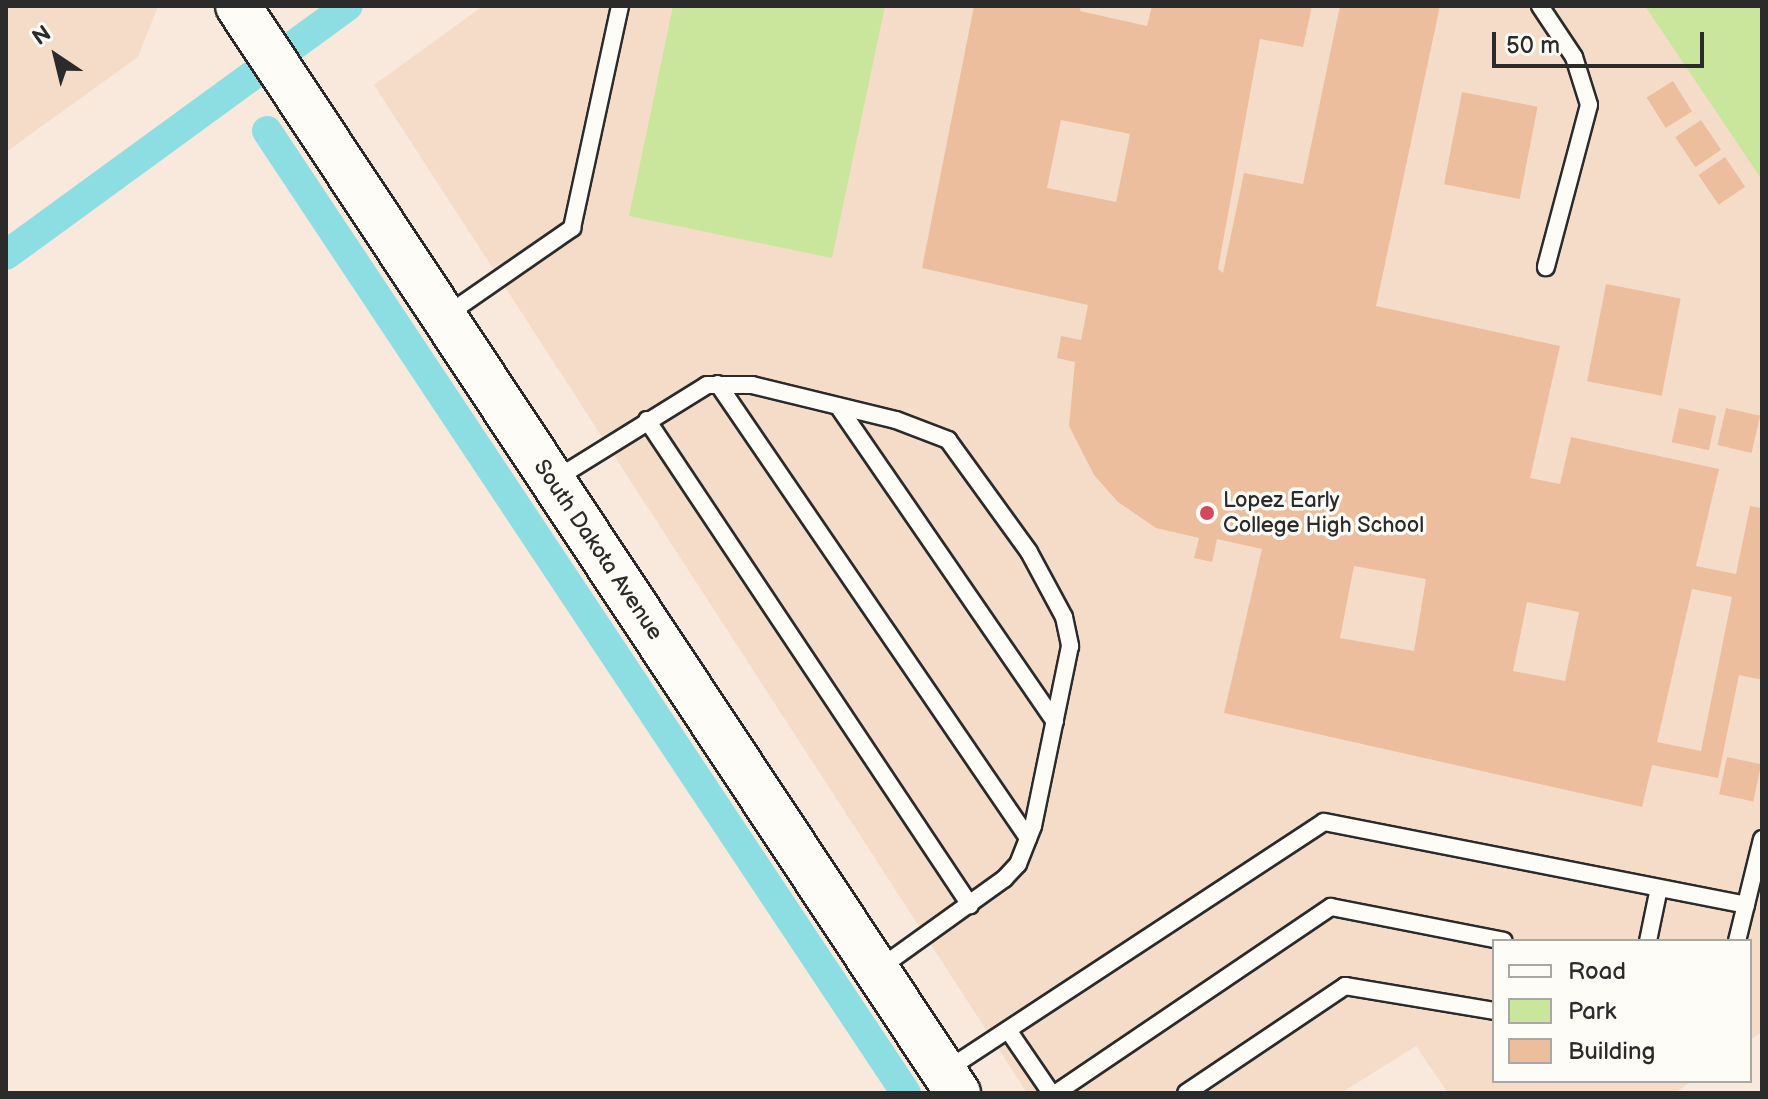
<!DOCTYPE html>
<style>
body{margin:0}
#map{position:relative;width:1768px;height:1099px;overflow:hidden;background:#f8e9dc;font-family:"Balsamiq Sans",sans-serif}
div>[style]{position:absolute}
.built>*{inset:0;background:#f5dcc9}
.green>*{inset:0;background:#cae69d}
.canal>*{height:30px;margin:-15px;padding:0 15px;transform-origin:15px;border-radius:15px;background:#8cdee3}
.building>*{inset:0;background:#edbe9d;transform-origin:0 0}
.roads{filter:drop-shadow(2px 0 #2b2b2b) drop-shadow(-2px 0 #2b2b2b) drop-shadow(0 2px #2b2b2b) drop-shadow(0 -2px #2b2b2b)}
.lane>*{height:16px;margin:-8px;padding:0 8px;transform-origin:8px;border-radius:8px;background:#fdfcf7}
.secondary>*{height:44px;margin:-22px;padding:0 22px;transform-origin:22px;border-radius:22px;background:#fdfcf7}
.dots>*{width:22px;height:22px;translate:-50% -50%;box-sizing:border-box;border:4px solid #fdfcf7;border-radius:50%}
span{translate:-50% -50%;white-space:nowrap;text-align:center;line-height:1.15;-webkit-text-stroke:7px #fdfcf7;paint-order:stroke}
.poi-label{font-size:22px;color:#2b2b2b}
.left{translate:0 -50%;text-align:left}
.street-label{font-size:22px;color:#2b2b2b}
.frame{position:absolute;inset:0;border:8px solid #2b2b2b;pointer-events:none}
.legend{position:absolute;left:1492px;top:939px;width:260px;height:144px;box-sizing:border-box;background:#fdfcf7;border:2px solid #a9a8a5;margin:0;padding:10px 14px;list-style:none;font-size:24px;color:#2b2b2b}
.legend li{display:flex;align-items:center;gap:16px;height:40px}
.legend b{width:40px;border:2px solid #a9a8a5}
.north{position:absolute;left:16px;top:16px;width:80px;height:80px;-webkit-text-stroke:6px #fdfcf7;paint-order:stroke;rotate:325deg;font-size:22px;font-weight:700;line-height:32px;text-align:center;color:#2b2b2b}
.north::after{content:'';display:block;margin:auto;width:28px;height:36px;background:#2b2b2b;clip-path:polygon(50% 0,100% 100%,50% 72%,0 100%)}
.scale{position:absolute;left:1492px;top:32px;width:212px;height:36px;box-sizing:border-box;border:4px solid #2b2b2b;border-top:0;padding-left:10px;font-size:24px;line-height:28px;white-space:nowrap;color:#2b2b2b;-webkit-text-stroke:6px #fdfcf7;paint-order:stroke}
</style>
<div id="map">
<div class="built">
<i style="clip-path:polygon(6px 6px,158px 6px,138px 57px,6px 152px)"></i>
<i style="clip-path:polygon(483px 6px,1762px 6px,1762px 1032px,1750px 1040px,1750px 941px,1494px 941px,1494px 1081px,1692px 1081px,1675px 1093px,1448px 1093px,1416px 1046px,1341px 1093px,1027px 1093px,374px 85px)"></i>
</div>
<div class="green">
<i style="clip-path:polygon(673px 6px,885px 6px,832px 258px,629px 216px)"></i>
<i style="clip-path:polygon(1645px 6px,1762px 6px,1762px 180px)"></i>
</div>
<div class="canal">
<i style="left:267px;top:131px;width:1155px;rotate:56.41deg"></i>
<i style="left:6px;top:255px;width:423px;rotate:-36.1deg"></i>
</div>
<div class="building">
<i style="clip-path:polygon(evenodd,974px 6px,1081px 6px,1080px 11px,1147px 26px,1152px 6px,1312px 6px,1303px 47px,1260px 39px,1218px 269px,1223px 273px,1244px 173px,1303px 184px,1340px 6px,1440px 6px,1376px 306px,1560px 346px,1530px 478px,1560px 484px,1571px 437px,1719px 469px,1696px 566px,1736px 574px,1750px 506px,1762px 508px,1762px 680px,1739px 675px,1718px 778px,1652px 765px,1642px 807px,1224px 713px,1262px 549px,1217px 539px,1212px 562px,1194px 558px,1199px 538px,1156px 528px,1118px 502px,1094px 475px,1069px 426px,1075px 362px,1057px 358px,1061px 336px,1081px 340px,1088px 305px,922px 268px,974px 6px,1061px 120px,1130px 134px,1116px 202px,1047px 188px,1061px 120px,974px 6px,1354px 566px,1426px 579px,1414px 651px,1340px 638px,1354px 566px,974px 6px,1692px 589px,1732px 597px,1701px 751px,1657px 742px,1692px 589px,974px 6px,1527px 602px,1579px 612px,1565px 681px,1513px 671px,1527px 602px)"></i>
<i style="left:1673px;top:81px;width:36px;height:31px;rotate:58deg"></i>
<i style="left:1462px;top:92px;width:77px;height:94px;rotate:11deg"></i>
<i style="left:1701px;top:120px;width:36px;height:31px;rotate:56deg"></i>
<i style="left:1725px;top:157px;width:36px;height:32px;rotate:56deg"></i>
<i style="left:1606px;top:284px;width:76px;height:99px;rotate:11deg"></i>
<i style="left:1679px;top:408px;width:38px;height:35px;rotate:12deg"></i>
<i style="left:1726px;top:408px;width:35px;height:38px;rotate:13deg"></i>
<i style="left:1727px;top:757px;width:35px;height:38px;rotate:12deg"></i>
</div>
<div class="roads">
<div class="lane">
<i style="left:1540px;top:6px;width:61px;rotate:56.3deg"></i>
<i style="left:1574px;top:57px;width:50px;rotate:72.6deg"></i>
<i style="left:1589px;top:105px;width:168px;rotate:104.9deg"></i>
<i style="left:445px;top:316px;width:155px;rotate:-34.7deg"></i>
<i style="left:572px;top:228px;width:227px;rotate:-77.8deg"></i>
<i style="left:718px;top:384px;width:550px;rotate:55.67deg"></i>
<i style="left:838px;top:406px;width:383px;rotate:55.5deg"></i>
<i style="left:647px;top:420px;width:583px;rotate:56.34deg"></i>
<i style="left:554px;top:480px;width:180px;rotate:-31.8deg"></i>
<i style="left:707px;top:385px;width:45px"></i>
<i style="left:752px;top:385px;width:148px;rotate:13.7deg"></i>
<i style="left:896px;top:420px;width:56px;rotate:21deg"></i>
<i style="left:948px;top:440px;width:138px;rotate:54.1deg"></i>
<i style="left:1029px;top:552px;width:74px;rotate:61.7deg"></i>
<i style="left:1064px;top:617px;width:30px;rotate:78deg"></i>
<i style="left:1070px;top:646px;width:184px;rotate:101.6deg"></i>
<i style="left:1033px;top:826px;width:41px;rotate:111.5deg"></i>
<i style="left:1018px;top:864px;width:21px;rotate:133deg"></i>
<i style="left:1004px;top:879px;width:156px;rotate:144.4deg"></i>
<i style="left:1648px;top:941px;width:54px;rotate:-78.3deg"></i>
<i style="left:1737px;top:941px;width:105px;rotate:-76.2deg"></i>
<i style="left:1008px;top:1030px;width:76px;rotate:55.7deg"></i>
<i style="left:945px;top:1071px;width:453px;rotate:-33.3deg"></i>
<i style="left:1324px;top:822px;width:430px;rotate:11.1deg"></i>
<i style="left:1056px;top:1093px;width:332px;rotate:-34.1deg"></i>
<i style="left:1331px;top:907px;width:176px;rotate:11.1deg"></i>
<i style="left:1186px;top:1093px;width:192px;rotate:-33.9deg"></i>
<i style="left:1345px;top:986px;width:151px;rotate:9.5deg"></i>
</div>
<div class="secondary">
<i style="left:238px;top:6px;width:1304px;rotate:56.48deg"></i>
</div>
</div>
<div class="dots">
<i style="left:1207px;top:513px;background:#d1495b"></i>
</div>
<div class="poi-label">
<span class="left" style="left:1223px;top:513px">Lopez Early<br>College High School</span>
</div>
<div class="street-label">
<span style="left:598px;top:550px;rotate:56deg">South Dakota Avenue</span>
</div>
<div class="frame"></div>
<ul class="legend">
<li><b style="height:10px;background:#fdfcf7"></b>Road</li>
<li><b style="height:22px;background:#cae69d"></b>Park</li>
<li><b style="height:22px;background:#edbe9d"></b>Building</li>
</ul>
<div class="north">N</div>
<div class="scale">50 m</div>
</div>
